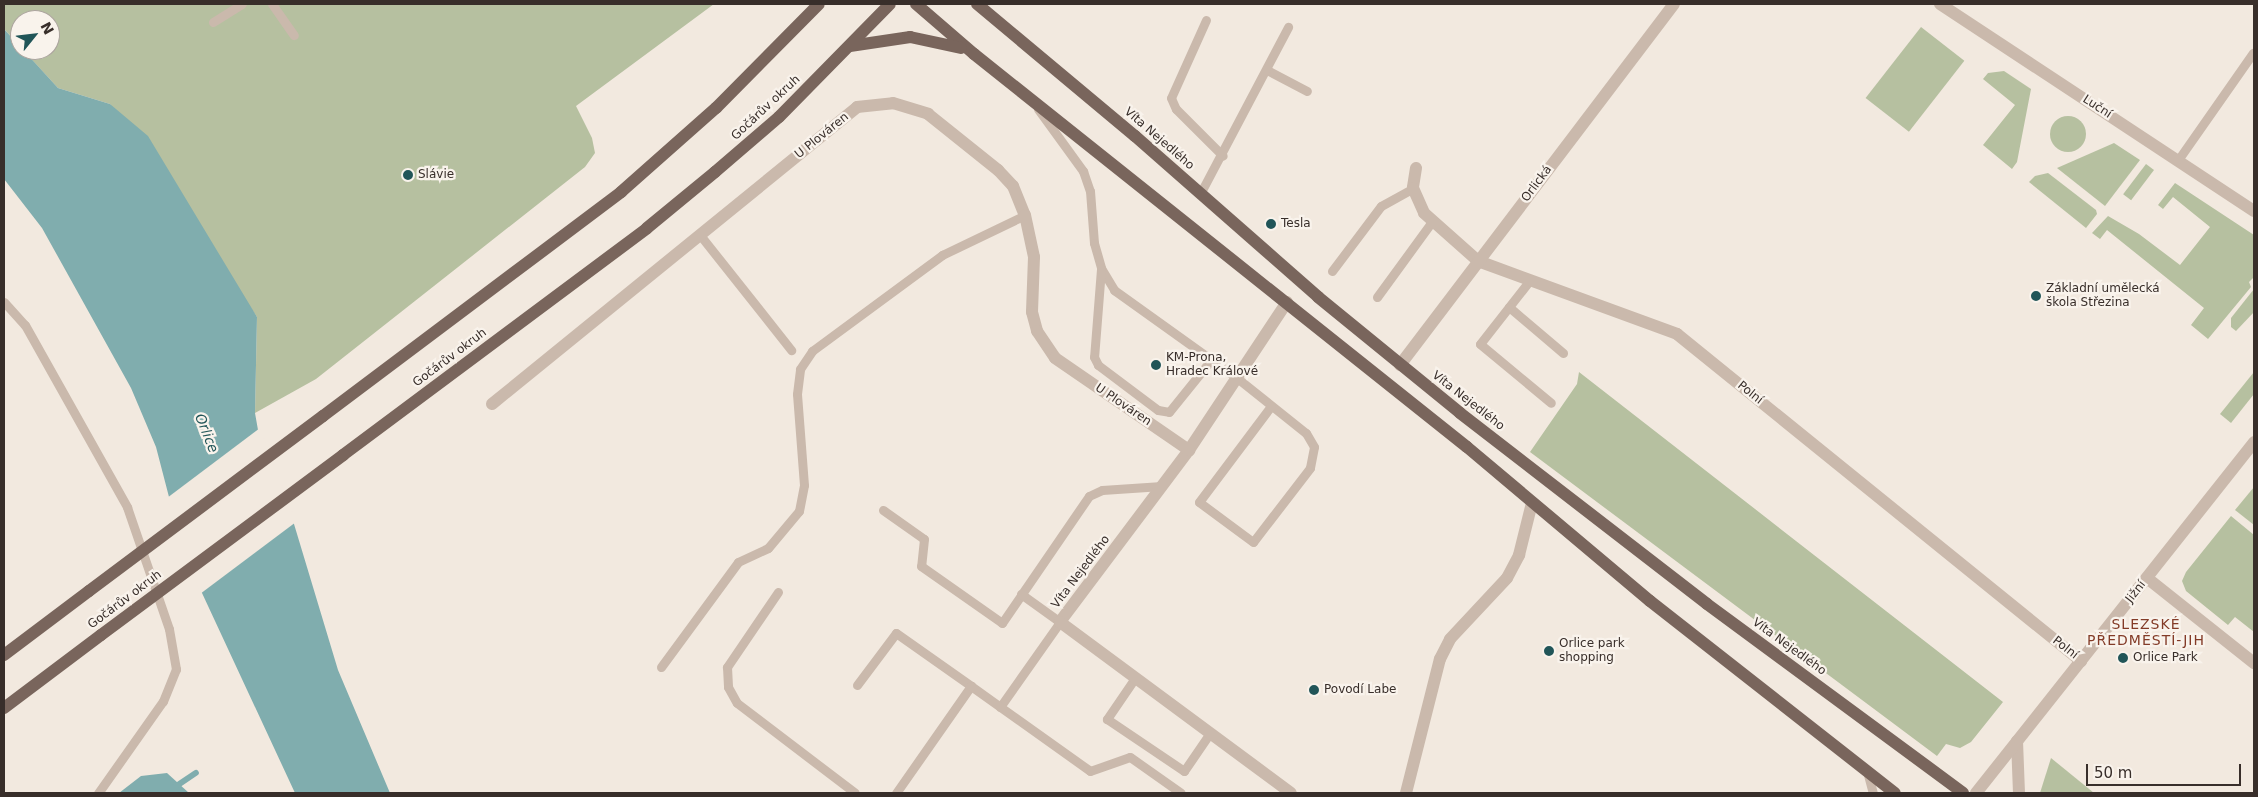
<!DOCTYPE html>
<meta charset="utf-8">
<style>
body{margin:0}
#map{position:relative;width:2258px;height:797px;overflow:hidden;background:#f2e9df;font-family:"DejaVu Sans",sans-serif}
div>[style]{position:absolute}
.green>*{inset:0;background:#b6c0a0;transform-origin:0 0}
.round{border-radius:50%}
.water>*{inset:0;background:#80adae}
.pier>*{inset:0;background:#f2e9df}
.stream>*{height:6px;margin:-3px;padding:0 3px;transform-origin:3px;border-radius:3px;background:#80adae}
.service>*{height:9px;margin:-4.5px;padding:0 4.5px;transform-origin:4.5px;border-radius:4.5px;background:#cab9ac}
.minor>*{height:12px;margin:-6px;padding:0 6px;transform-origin:6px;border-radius:6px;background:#cab9ac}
.primary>*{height:12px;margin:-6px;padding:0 6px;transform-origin:6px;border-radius:6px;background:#79655c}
.primary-bridge>*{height:12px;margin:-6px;padding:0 6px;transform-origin:6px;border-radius:6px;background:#79655c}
.dots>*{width:14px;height:14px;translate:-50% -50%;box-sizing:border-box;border:2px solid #f9f3ec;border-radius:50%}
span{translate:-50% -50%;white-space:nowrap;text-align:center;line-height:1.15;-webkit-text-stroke:4.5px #f9f3ec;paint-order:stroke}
.street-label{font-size:12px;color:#382e2a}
.poi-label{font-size:12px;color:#382e2a}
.left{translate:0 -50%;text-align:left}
.water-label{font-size:14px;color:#215558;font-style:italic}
.neighbourhood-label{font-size:14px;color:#833b27;letter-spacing:1px}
.frame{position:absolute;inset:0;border:5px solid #382e2a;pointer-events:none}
.north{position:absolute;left:10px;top:10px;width:50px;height:50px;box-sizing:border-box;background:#f9f3ec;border:1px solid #aca49e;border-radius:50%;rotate:61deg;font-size:14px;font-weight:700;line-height:20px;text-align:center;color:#382e2a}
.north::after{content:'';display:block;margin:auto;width:18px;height:22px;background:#215558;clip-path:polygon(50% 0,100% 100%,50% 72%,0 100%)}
.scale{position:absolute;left:2086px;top:764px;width:155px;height:22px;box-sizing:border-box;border:2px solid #382e2a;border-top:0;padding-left:6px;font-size:15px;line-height:18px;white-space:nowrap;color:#382e2a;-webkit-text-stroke:4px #f9f3ec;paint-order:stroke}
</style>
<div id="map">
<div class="green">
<i style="clip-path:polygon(4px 4px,714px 4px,576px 106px,592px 138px,595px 153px,585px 167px,316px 379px,255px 413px,257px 317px,110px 104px,58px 88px,23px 50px,50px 50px,50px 20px,20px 20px,20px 46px,4px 29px)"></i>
<i style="left:1921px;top:27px;width:55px;height:90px;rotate:38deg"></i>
<i style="clip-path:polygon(2004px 71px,2031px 89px,2017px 162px,2012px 169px,1983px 145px,2015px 105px,1983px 79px,1988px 73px)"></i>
<i class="round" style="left:2050px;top:116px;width:36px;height:36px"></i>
<i style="clip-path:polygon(2114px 143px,2140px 160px,2105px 206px,2057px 168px)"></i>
<i style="left:2146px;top:164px;width:10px;height:38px;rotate:37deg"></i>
<i style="clip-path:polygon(2048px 173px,2096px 210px,2097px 214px,2086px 228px,2029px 182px,2035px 176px)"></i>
<i style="clip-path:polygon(2175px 183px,2254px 235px,2254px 277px,2249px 282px,2251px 287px,2208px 339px,2191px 325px,2204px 308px,2107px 230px,2100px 239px,2092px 233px,2108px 216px,2139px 234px,2180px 265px,2210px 227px,2173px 197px,2163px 209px,2158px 205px)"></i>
<i style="clip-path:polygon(2254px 289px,2254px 312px,2236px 331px,2231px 327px,2231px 318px)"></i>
<i style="clip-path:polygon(1579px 372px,2003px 702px,1971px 742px,1960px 748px,1946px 744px,1937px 756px,1530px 452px,1577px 384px)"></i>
<i style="clip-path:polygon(2254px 372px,2254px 394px,2231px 423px,2220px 414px)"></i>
<i style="clip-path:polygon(2254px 487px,2254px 525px,2235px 510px)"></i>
<i style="clip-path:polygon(2231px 516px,2254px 535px,2254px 632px,2235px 617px,2228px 625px,2186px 591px,2182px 581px,2186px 572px)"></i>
<i style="clip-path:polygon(2051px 758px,2094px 793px,2040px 793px)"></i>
</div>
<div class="water">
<i style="clip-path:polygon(4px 29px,58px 88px,110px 104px,148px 136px,257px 317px,255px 413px,258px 430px,294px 524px,338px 670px,390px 793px,295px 793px,202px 593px,169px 497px,156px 447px,131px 388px,42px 228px,4px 179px)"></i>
<i style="clip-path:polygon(167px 773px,189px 793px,119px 793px,141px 776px)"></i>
</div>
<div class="pier">
<i style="clip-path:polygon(260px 428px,296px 522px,200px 594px,167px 498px)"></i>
</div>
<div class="stream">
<i style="left:166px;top:793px;width:36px;rotate:-34deg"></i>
</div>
<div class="service">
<i style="left:272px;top:4px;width:38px;rotate:55deg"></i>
<i style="left:1206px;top:20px;width:85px;rotate:114.2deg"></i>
<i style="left:1171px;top:98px;width:12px;rotate:66deg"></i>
<i style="left:1176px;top:109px;width:66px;rotate:45deg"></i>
<i style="left:213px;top:22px;width:34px;rotate:-32deg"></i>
<i style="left:1267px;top:70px;width:45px;rotate:27.7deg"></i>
<i style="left:1038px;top:109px;width:77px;rotate:54deg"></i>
<i style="left:1083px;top:171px;width:21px;rotate:71deg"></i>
<i style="left:1090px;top:191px;width:52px;rotate:85.6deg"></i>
<i style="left:1094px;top:243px;width:26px;rotate:74deg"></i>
<i style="left:1101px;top:268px;width:26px;rotate:59deg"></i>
<i style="left:1114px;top:290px;width:151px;rotate:35.6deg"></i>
<i style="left:1237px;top:378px;width:88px;rotate:38.6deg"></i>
<i style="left:1306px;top:433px;width:16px;rotate:60deg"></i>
<i style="left:1314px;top:447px;width:21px;rotate:101deg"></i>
<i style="left:1310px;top:468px;width:93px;rotate:127.6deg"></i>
<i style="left:1253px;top:542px;width:67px;rotate:-143.5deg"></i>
<i style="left:1199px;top:502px;width:120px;rotate:-53.1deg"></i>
<i style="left:2178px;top:160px;width:131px;rotate:-55deg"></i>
<i style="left:1200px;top:194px;width:189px;rotate:-62.2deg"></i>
<i style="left:700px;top:235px;width:147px;rotate:51.6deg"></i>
<i style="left:1101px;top:269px;width:88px;rotate:94.5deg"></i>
<i style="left:1094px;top:357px;width:9px;rotate:63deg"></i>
<i style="left:1098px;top:365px;width:75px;rotate:36.9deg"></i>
<i style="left:1158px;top:410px;width:11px;rotate:10deg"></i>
<i style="left:1169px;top:412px;width:67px;rotate:-51.1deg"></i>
<i style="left:1332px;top:271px;width:81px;rotate:-53deg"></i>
<i style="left:1381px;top:206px;width:37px;rotate:-29deg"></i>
<i style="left:1530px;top:280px;width:81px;rotate:128deg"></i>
<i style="left:1480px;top:344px;width:92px;rotate:39.7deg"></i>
<i style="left:1377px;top:297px;width:92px;rotate:-53.9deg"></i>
<i style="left:4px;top:302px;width:31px;rotate:48deg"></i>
<i style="left:25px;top:325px;width:209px;rotate:60.7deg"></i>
<i style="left:127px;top:507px;width:129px;rotate:71deg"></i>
<i style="left:169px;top:629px;width:41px;rotate:80.1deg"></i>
<i style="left:176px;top:669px;width:35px;rotate:112deg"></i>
<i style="left:163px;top:701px;width:113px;rotate:125.2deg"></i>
<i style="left:1509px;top:307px;width:71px;rotate:40.4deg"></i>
<i style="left:883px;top:510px;width:50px;rotate:35.3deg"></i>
<i style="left:924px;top:539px;width:27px;rotate:96deg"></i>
<i style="left:921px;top:566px;width:99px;rotate:35.1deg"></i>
<i style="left:1002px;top:623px;width:154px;rotate:-55.6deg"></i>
<i style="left:1089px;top:496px;width:14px;rotate:-25deg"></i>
<i style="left:1102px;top:490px;width:60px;rotate:-3.8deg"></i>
<i style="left:778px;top:592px;width:91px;rotate:124.2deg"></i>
<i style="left:727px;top:667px;width:20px;rotate:87deg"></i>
<i style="left:728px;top:687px;width:18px;rotate:61deg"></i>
<i style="left:737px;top:703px;width:148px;rotate:37.3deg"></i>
<i style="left:661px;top:667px;width:130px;rotate:-53.7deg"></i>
<i style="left:738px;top:562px;width:33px;rotate:-25deg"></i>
<i style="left:768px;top:548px;width:48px;rotate:-50deg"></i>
<i style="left:799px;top:511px;width:26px;rotate:-79deg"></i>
<i style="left:804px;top:485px;width:91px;rotate:-94.4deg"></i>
<i style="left:797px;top:394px;width:25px;rotate:-83deg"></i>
<i style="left:800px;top:369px;width:22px;rotate:-56deg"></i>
<i style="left:812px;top:351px;width:162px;rotate:-36.4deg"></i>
<i style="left:942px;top:255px;width:92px;rotate:-25.7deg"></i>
<i style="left:1135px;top:678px;width:50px;rotate:124.3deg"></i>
<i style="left:1107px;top:719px;width:93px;rotate:34deg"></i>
<i style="left:1184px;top:771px;width:46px;rotate:-55.6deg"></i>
<i style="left:857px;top:685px;width:65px;rotate:-53.1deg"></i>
<i style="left:896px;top:633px;width:92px;rotate:35.2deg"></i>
<i style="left:1000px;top:707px;width:104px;rotate:-54.8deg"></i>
<i style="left:1060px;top:622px;width:48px;rotate:-144.3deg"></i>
<i style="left:1867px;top:771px;width:23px;rotate:75deg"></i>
<i style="left:896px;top:793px;width:131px;rotate:-55deg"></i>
<i style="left:971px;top:686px;width:146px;rotate:35.5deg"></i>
<i style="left:1090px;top:771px;width:42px;rotate:-19.3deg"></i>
<i style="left:1130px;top:757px;width:62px;rotate:35.2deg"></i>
</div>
<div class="minor">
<i style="left:1940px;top:4px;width:376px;rotate:33.4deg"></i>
<i style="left:1416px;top:168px;width:20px;rotate:99deg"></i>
<i style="left:1413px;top:188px;width:27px;rotate:66deg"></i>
<i style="left:1424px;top:213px;width:72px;rotate:41.6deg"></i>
<i style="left:1478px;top:261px;width:212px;rotate:20.1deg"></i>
<i style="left:1677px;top:334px;width:520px;rotate:38.99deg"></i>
<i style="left:1287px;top:302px;width:178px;rotate:123.5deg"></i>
<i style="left:1189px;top:450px;width:215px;rotate:126.9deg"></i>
<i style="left:1060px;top:622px;width:287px;rotate:36.5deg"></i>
<i style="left:1400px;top:365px;width:453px;rotate:-52.8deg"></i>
<i style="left:492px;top:404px;width:471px;rotate:-39.1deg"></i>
<i style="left:857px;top:107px;width:36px;rotate:-6deg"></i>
<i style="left:893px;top:103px;width:37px;rotate:17deg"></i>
<i style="left:928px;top:114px;width:90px;rotate:38.7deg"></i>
<i style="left:998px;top:170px;width:22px;rotate:47deg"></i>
<i style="left:1013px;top:186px;width:31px;rotate:68deg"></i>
<i style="left:1025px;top:215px;width:43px;rotate:77.9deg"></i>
<i style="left:1034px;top:257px;width:55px;rotate:92.1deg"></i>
<i style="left:1032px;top:312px;width:20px;rotate:75deg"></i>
<i style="left:1037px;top:331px;width:32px;rotate:56deg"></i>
<i style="left:1055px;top:358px;width:163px;rotate:34.5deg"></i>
<i style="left:2147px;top:578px;width:137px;rotate:38.5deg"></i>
<i style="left:2017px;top:741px;width:52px;rotate:87.8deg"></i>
<i style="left:1406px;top:793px;width:138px;rotate:-75.8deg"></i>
<i style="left:1440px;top:659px;width:22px;rotate:-63deg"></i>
<i style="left:1450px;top:639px;width:83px;rotate:-46.9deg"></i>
<i style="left:1507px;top:578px;width:26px;rotate:-62deg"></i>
<i style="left:1519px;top:555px;width:54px;rotate:-76deg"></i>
<i style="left:1976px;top:793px;width:448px;rotate:-51.6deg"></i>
</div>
<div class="primary">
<i style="left:916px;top:4px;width:77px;rotate:40.8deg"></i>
<i style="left:974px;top:54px;width:630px;rotate:38.56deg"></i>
<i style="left:1467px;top:447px;width:239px;rotate:40.1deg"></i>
<i style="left:1650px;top:601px;width:311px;rotate:38.1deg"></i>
<i style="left:977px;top:4px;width:206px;rotate:39.9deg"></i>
<i style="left:1135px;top:136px;width:244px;rotate:41.3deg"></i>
<i style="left:1318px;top:297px;width:183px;rotate:39.2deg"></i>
<i style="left:1460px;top:413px;width:312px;rotate:37.7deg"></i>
<i style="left:1707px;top:604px;width:318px;rotate:36.4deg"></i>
<i style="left:850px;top:46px;width:61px;rotate:-8.5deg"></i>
<i style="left:910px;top:37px;width:52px;rotate:12.2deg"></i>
<i style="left:323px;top:416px;width:373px;rotate:-36.9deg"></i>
<i style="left:621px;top:192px;width:127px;rotate:-41.5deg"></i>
<i style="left:716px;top:108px;width:146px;rotate:-45.3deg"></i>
<i style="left:343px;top:455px;width:379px;rotate:-36.7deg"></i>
<i style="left:647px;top:228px;width:88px;rotate:-39.5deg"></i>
<i style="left:715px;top:172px;width:84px;rotate:-40.7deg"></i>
<i style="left:779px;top:117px;width:158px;rotate:-45.5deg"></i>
<i style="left:4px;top:655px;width:106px;rotate:-37deg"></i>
<i style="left:4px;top:708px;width:121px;rotate:-37deg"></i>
</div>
<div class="primary-bridge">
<i style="left:89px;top:591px;width:292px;rotate:-36.8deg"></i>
<i style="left:101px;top:635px;width:302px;rotate:-36.6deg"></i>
</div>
<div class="dots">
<i style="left:408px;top:175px;background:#215558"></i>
<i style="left:1271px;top:224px;background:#215558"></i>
<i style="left:2036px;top:296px;background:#215558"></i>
<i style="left:1156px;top:365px;background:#215558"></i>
<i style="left:1549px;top:651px;background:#215558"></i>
<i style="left:2123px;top:658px;background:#215558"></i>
<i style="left:1314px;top:690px;background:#215558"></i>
</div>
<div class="street-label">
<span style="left:2097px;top:107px;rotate:33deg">Luční</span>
<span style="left:766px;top:108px;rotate:-43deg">Gočárův okruh</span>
<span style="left:822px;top:136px;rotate:-39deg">U Plováren</span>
<span style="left:1159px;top:139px;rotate:41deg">Víta Nejedlého</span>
<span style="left:1537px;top:184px;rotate:-53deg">Orlická</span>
<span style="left:450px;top:358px;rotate:-37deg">Gočárův okruh</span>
<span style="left:1750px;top:393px;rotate:39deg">Polní</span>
<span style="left:1468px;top:401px;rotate:38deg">Víta Nejedlého</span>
<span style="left:1123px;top:405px;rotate:34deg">U Plováren</span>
<span style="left:1081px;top:572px;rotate:-53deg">Víta Nejedlého</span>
<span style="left:2136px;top:592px;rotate:-52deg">Jižní</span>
<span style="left:125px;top:600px;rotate:-37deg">Gočárův okruh</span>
<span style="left:1789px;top:647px;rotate:36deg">Víta Nejedlého</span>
<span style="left:2065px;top:648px;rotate:38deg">Polní</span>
</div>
<div class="poi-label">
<span class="left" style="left:418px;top:175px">Slávie</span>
<span class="left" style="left:1281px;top:224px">Tesla</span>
<span class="left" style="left:2046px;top:296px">Základní umělecká<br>škola Střezina</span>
<span class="left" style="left:1166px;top:365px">KM-Prona,<br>Hradec Králové</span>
<span class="left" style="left:1559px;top:651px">Orlice park<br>shopping</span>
<span class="left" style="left:2133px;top:658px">Orlice Park</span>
<span class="left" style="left:1324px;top:690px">Povodí Labe</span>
</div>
<div class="water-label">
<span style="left:207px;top:433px;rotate:68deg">Orlice</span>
</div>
<div class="neighbourhood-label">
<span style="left:2146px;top:632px">SLEZSKÉ<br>PŘEDMĚSTÍ-JIH</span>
</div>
<div class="frame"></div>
<div class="north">N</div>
<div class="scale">50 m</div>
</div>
